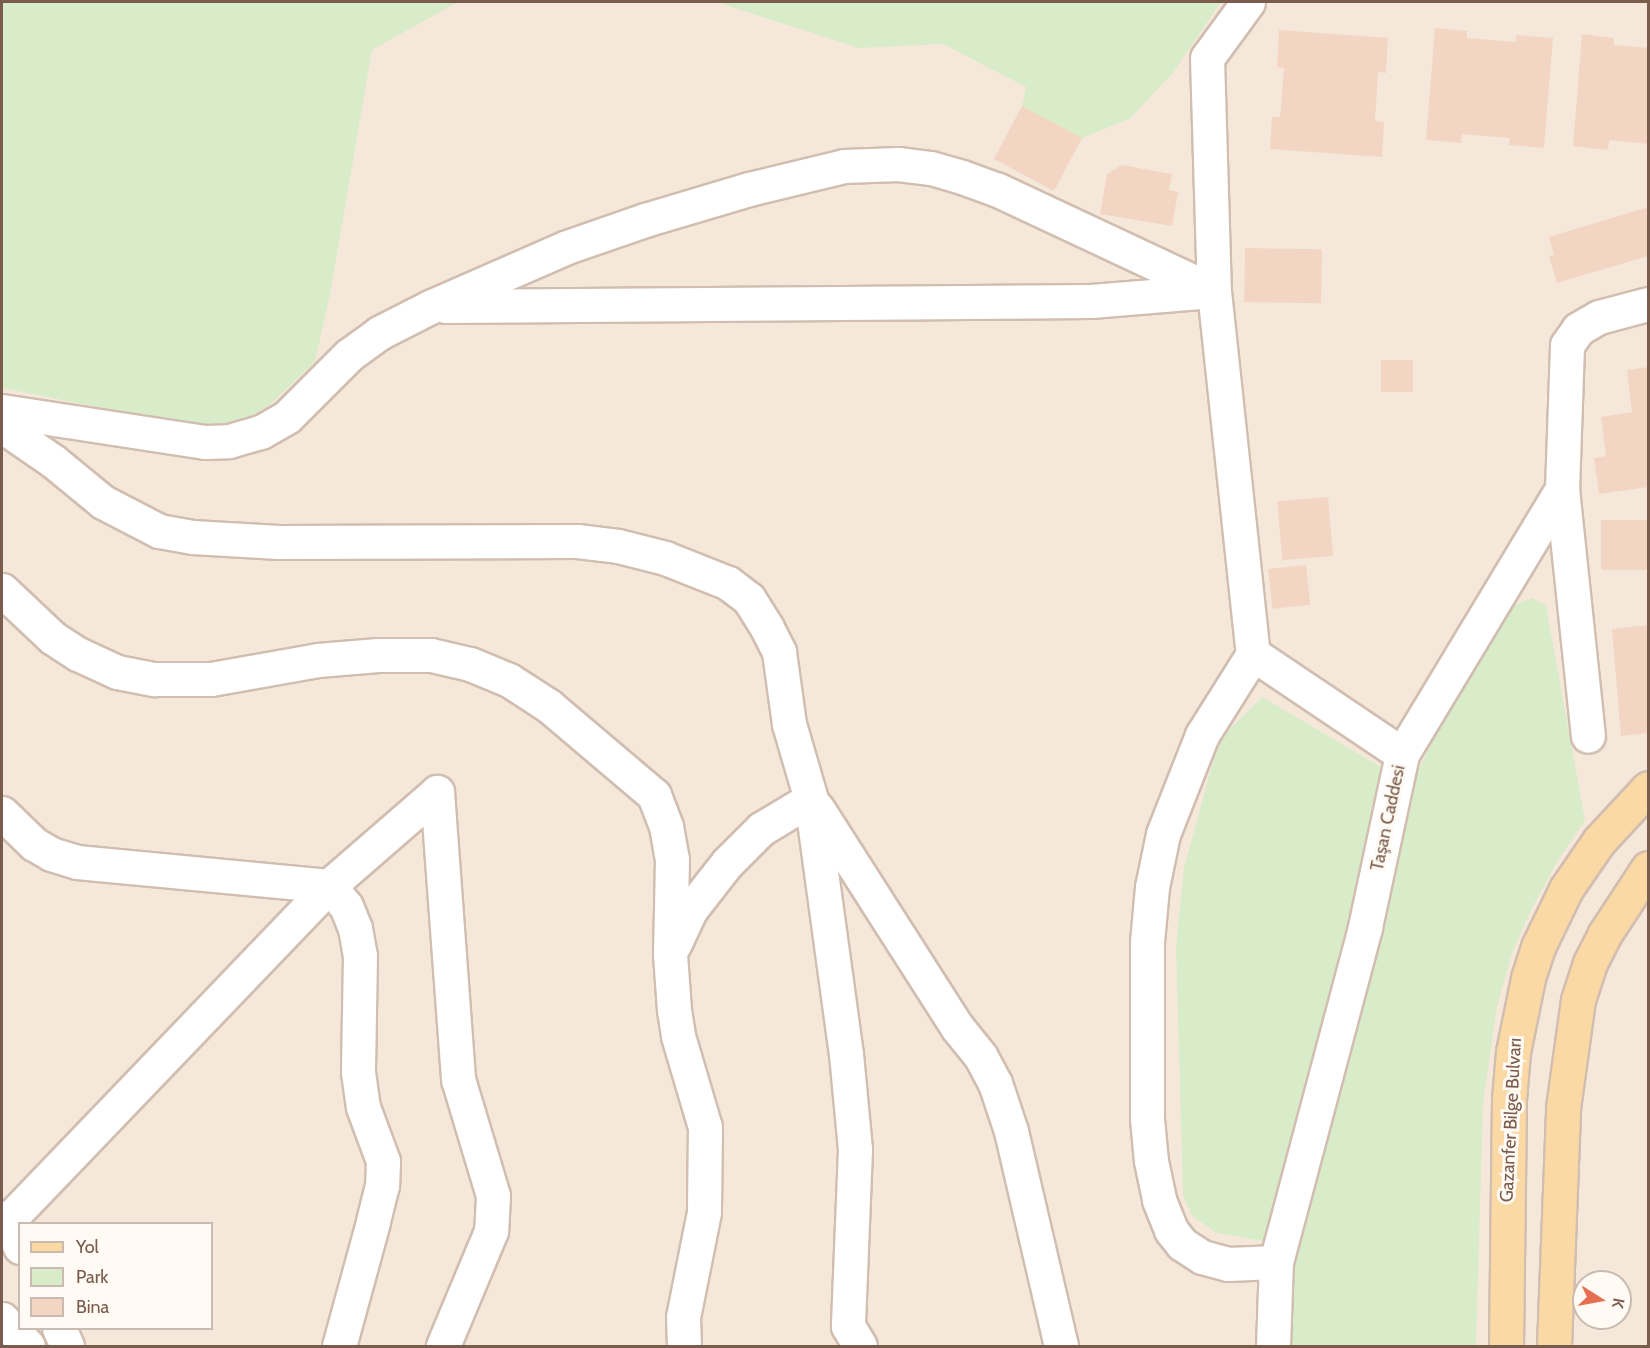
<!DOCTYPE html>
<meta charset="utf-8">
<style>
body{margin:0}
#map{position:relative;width:1650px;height:1348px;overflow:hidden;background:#fdf6ec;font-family:Cabin,sans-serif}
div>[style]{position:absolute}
.residential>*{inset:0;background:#f5e8da}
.green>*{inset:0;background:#d8ecc9}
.building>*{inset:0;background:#f3d5c3;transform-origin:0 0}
.roads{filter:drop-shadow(2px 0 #d1beb0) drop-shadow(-2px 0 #d1beb0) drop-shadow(0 2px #d1beb0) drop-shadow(0 -2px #d1beb0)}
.street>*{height:33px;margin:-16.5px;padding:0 16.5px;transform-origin:16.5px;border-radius:16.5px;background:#fff}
.secondary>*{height:33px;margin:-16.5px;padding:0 16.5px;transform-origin:16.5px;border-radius:16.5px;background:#fff}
.primary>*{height:33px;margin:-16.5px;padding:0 16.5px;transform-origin:16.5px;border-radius:16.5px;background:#fbd9a5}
span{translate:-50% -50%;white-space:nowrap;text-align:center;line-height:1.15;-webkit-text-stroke:6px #fffaf3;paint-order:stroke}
.street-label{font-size:18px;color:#7a5c4d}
.frame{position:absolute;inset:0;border:3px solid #7a5c4d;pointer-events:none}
.legend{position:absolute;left:18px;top:1222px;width:195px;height:108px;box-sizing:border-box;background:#fffaf3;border:2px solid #cabbb1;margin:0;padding:8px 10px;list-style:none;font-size:18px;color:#7a5c4d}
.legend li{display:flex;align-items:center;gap:12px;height:30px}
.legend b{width:30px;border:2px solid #cabbb1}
.north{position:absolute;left:1572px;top:1270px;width:60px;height:60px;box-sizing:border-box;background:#fffaf3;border:2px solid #cabbb1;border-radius:50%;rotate:101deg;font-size:16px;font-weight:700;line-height:24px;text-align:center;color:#7a5c4d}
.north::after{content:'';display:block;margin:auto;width:21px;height:27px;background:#e76f51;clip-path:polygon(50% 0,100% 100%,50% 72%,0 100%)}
</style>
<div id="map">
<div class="residential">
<i style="clip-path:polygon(evenodd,2px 2px,1648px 2px,1648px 1346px,2px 1346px,2px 2px,20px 1224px,212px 1224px,212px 1328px,20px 1328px,20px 1224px,2px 2px,1584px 1282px,1620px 1282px,1620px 1318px,1584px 1318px,1584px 1282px)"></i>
</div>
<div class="green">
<i style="clip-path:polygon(2px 2px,458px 2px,372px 50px,330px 294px,315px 362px,268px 406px,236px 424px,198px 427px,2px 388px)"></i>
<i style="clip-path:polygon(716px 2px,1221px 2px,1172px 74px,1129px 119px,1082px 138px,1022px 106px,1026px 87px,943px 44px,859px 48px)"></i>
<i style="clip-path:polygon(1532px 598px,1546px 606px,1585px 820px,1557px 862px,1531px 910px,1512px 953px,1497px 1006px,1483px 1103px,1476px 1346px,1280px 1346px,1281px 1305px,1418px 771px,1484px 637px,1507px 608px)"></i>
<i style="clip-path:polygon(1262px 697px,1381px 767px,1385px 777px,1383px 796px,1267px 1242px,1217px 1233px,1192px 1216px,1183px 1195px,1176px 946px,1184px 868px,1219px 740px)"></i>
</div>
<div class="building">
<i style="clip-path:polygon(1435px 28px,1467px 31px,1467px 38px,1516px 42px,1516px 35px,1553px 38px,1544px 148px,1509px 145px,1510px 138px,1462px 134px,1461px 143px,1426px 140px)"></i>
<i style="clip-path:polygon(1279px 30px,1388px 38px,1386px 73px,1378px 72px,1375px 121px,1384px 122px,1382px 157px,1270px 149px,1272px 117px,1280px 117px,1284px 68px,1277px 67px)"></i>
<i style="clip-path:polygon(1582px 34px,1614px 38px,1614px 45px,1648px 48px,1648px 144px,1609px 140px,1608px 150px,1573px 146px)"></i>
<i style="left:1022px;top:106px;width:68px;height:60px;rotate:28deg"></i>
<i style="clip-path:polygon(1122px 165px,1172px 174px,1169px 190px,1178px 192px,1172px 226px,1100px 214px,1107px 174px)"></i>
<i style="clip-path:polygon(1648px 207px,1648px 256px,1557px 283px,1549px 256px,1554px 255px,1549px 237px)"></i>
<i style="left:1245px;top:248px;width:77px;height:54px;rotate:1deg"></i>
<i style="left:1381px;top:360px;width:32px;height:32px"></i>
<i style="clip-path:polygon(1648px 367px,1648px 487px,1599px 494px,1594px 458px,1606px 456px,1601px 417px,1632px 412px,1627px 370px)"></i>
<i style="left:1328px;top:497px;width:59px;height:51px;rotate:85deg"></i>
<i style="left:1648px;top:520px;width:50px;height:47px;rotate:90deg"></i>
<i style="left:1306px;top:565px;width:40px;height:38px;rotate:84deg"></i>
<i style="clip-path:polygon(1648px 625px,1648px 733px,1621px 736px,1612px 629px)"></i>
</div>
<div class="roads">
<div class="street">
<i style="left:1248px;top:2px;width:69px;rotate:126.2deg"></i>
<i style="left:1207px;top:58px;width:233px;rotate:88.3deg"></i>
<i style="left:1214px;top:291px;width:365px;rotate:83.9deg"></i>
<i style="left:1253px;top:654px;width:96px;rotate:122.2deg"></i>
<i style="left:1202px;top:735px;width:106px;rotate:111.5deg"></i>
<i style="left:1163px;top:834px;width:54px;rotate:101.7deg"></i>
<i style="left:1152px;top:887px;width:55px;rotate:95.2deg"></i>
<i style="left:1147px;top:942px;width:177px;rotate:90deg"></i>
<i style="left:1147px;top:1119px;width:42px;rotate:84.6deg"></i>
<i style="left:1151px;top:1161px;width:40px;rotate:78deg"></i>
<i style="left:1159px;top:1200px;width:32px;rotate:68deg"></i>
<i style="left:1171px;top:1230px;width:18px;rotate:52deg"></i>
<i style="left:1182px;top:1244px;width:24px;rotate:33deg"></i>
<i style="left:1202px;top:1257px;width:27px;rotate:15deg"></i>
<i style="left:1228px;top:1264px;width:48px;rotate:-2.4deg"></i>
<i style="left:445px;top:306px;width:646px;rotate:-0.44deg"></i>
<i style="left:1091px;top:301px;width:121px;rotate:-4.7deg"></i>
<i style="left:2px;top:411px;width:205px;rotate:8.7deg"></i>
<i style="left:205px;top:442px;width:24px;rotate:-2deg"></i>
<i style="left:229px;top:441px;width:33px;rotate:-16deg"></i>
<i style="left:261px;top:432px;width:30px;rotate:-30deg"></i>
<i style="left:287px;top:417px;width:88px;rotate:-45deg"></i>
<i style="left:349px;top:355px;width:37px;rotate:-36deg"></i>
<i style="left:379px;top:333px;width:59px;rotate:-27deg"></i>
<i style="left:432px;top:306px;width:147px;rotate:-23.6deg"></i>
<i style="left:567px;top:247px;width:83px;rotate:-19.1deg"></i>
<i style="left:645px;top:220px;width:109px;rotate:-16.6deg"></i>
<i style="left:749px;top:189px;width:98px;rotate:-13.6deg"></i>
<i style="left:844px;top:166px;width:54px;rotate:-2.1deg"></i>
<i style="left:898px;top:164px;width:33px;rotate:7deg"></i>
<i style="left:931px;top:168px;width:32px;rotate:16deg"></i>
<i style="left:962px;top:177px;width:38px;rotate:20deg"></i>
<i style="left:998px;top:190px;width:238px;rotate:25.1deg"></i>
<i style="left:2px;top:426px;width:62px;rotate:34.5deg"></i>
<i style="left:53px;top:461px;width:65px;rotate:39.4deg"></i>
<i style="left:103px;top:502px;width:63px;rotate:27.4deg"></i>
<i style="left:159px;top:531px;width:34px;rotate:10deg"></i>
<i style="left:192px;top:537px;width:87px;rotate:3.3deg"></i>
<i style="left:279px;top:542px;width:298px;rotate:-0.2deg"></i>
<i style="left:577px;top:541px;width:41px;rotate:7deg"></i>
<i style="left:618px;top:546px;width:49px;rotate:14.3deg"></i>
<i style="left:665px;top:558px;width:68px;rotate:21.6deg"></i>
<i style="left:728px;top:583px;width:26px;rotate:37deg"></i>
<i style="left:749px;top:599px;width:34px;rotate:58deg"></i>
<i style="left:767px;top:628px;width:27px;rotate:63deg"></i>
<i style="left:779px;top:652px;width:73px;rotate:82.1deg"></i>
<i style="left:789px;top:724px;width:78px;rotate:73.7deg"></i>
<i style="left:811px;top:799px;width:257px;rotate:82.2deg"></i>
<i style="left:846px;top:1054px;width:95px;rotate:84.6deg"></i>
<i style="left:855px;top:1149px;width:177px;rotate:92.3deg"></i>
<i style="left:848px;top:1326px;width:23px;rotate:59deg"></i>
<i style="left:1562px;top:489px;width:248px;rotate:84deg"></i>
<i style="left:2px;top:590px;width:70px;rotate:43.3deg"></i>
<i style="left:53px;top:638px;width:30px;rotate:33deg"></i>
<i style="left:78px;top:654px;width:43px;rotate:24.8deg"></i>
<i style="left:117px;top:672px;width:38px;rotate:11deg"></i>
<i style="left:154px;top:679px;width:57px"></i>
<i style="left:211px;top:679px;width:109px;rotate:-10.1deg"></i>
<i style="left:318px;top:660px;width:60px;rotate:-4.8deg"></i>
<i style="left:378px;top:655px;width:53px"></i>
<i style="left:431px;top:655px;width:40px;rotate:13deg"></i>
<i style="left:470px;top:664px;width:42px;rotate:22.3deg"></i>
<i style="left:509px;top:680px;width:48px;rotate:33deg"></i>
<i style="left:549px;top:706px;width:138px;rotate:40.3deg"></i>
<i style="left:654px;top:795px;width:33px;rotate:69deg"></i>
<i style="left:666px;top:826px;width:34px;rotate:80deg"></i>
<i style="left:672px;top:859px;width:95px;rotate:91.2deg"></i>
<i style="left:670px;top:954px;width:56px;rotate:85.9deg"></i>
<i style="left:674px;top:1010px;width:26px;rotate:81deg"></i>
<i style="left:678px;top:1036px;width:95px;rotate:73.5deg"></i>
<i style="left:705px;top:1127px;width:85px;rotate:90.7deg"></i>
<i style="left:704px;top:1212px;width:107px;rotate:101.3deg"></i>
<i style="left:683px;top:1317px;width:29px;rotate:88deg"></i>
<i style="left:1253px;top:654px;width:179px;rotate:33.9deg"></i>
<i style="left:817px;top:808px;width:260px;rotate:57.4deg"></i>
<i style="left:957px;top:1027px;width:38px;rotate:51deg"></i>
<i style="left:981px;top:1057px;width:30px;rotate:62deg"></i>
<i style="left:995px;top:1083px;width:51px;rotate:71.6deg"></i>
<i style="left:1011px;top:1131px;width:221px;rotate:76.9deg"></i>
<i style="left:2px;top:813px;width:45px;rotate:44.1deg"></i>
<i style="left:34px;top:844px;width:20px;rotate:30deg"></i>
<i style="left:51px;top:854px;width:27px;rotate:17deg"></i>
<i style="left:77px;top:862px;width:253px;rotate:5.4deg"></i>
<i style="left:329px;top:886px;width:26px;rotate:50deg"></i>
<i style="left:346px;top:906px;width:24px;rotate:68deg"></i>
<i style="left:355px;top:928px;width:27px;rotate:80deg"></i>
<i style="left:360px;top:955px;width:117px;rotate:91deg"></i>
<i style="left:358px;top:1072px;width:35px;rotate:82deg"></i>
<i style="left:363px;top:1107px;width:58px;rotate:69.7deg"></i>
<i style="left:383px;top:1161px;width:24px;rotate:92deg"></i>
<i style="left:382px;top:1185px;width:38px;rotate:104deg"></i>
<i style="left:373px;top:1222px;width:129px;rotate:105.3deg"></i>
<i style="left:674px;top:945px;width:40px;rotate:-65deg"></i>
<i style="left:691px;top:909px;width:58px;rotate:-52deg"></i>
<i style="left:727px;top:863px;width:48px;rotate:-45deg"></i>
<i style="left:761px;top:829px;width:58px;rotate:-31deg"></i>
<i style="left:2px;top:1227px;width:472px;rotate:-46.2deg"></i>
<i style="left:329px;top:886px;width:143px;rotate:-41deg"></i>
<i style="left:437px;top:792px;width:288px;rotate:85.8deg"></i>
<i style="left:458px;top:1079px;width:122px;rotate:73.3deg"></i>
<i style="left:493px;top:1196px;width:35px;rotate:93deg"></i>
<i style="left:491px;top:1231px;width:125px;rotate:112.7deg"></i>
<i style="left:2px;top:1319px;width:37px;rotate:46deg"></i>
<i style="left:1273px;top:1346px;width:84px;rotate:-88deg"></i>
<i style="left:1276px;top:1262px;width:347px;rotate:-75.1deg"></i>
<i style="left:1365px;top:927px;width:177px;rotate:-77.9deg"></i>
<i style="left:1402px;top:754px;width:310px;rotate:-58.9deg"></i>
<i style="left:1562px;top:489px;width:144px;rotate:-88deg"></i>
<i style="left:1567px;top:345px;width:19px;rotate:-55deg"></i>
<i style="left:1578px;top:329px;width:24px;rotate:-30deg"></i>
<i style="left:1599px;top:317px;width:51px;rotate:-14.9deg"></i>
</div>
<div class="secondary">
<i style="left:2px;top:1218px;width:7px;rotate:34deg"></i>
<i style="left:8px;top:1222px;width:28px;rotate:64deg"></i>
<i style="left:59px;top:1328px;width:20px;rotate:66deg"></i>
</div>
<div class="primary">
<i style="left:1506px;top:1346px;width:247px;rotate:-89.3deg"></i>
<i style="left:1509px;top:1099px;width:47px;rotate:-85.1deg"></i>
<i style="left:1513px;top:1052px;width:76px;rotate:-78.5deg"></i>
<i style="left:1528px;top:978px;width:33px;rotate:-72deg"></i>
<i style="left:1538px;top:947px;width:64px;rotate:-64.2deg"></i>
<i style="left:1566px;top:889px;width:58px;rotate:-55.5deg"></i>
<i style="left:1599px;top:841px;width:72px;rotate:-47.2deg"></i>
<i style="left:1554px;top:1346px;width:238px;rotate:-87.8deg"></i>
<i style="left:1563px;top:1108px;width:109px;rotate:-82.1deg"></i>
<i style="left:1578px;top:1000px;width:39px;rotate:-72deg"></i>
<i style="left:1590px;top:963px;width:31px;rotate:-63deg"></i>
<i style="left:1604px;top:935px;width:80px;rotate:-56.7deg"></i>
</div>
</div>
<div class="street-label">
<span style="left:1388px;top:818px;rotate:-78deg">Taşan Caddesi</span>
<span style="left:1511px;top:1120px;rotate:-87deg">Gazanfer Bilge Bulvarı</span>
</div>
<div class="frame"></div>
<ul class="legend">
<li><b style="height:8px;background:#fbd9a5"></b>Yol</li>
<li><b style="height:16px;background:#d8ecc9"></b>Park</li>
<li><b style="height:16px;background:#f3d5c3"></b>Bina</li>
</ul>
<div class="north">K</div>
</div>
